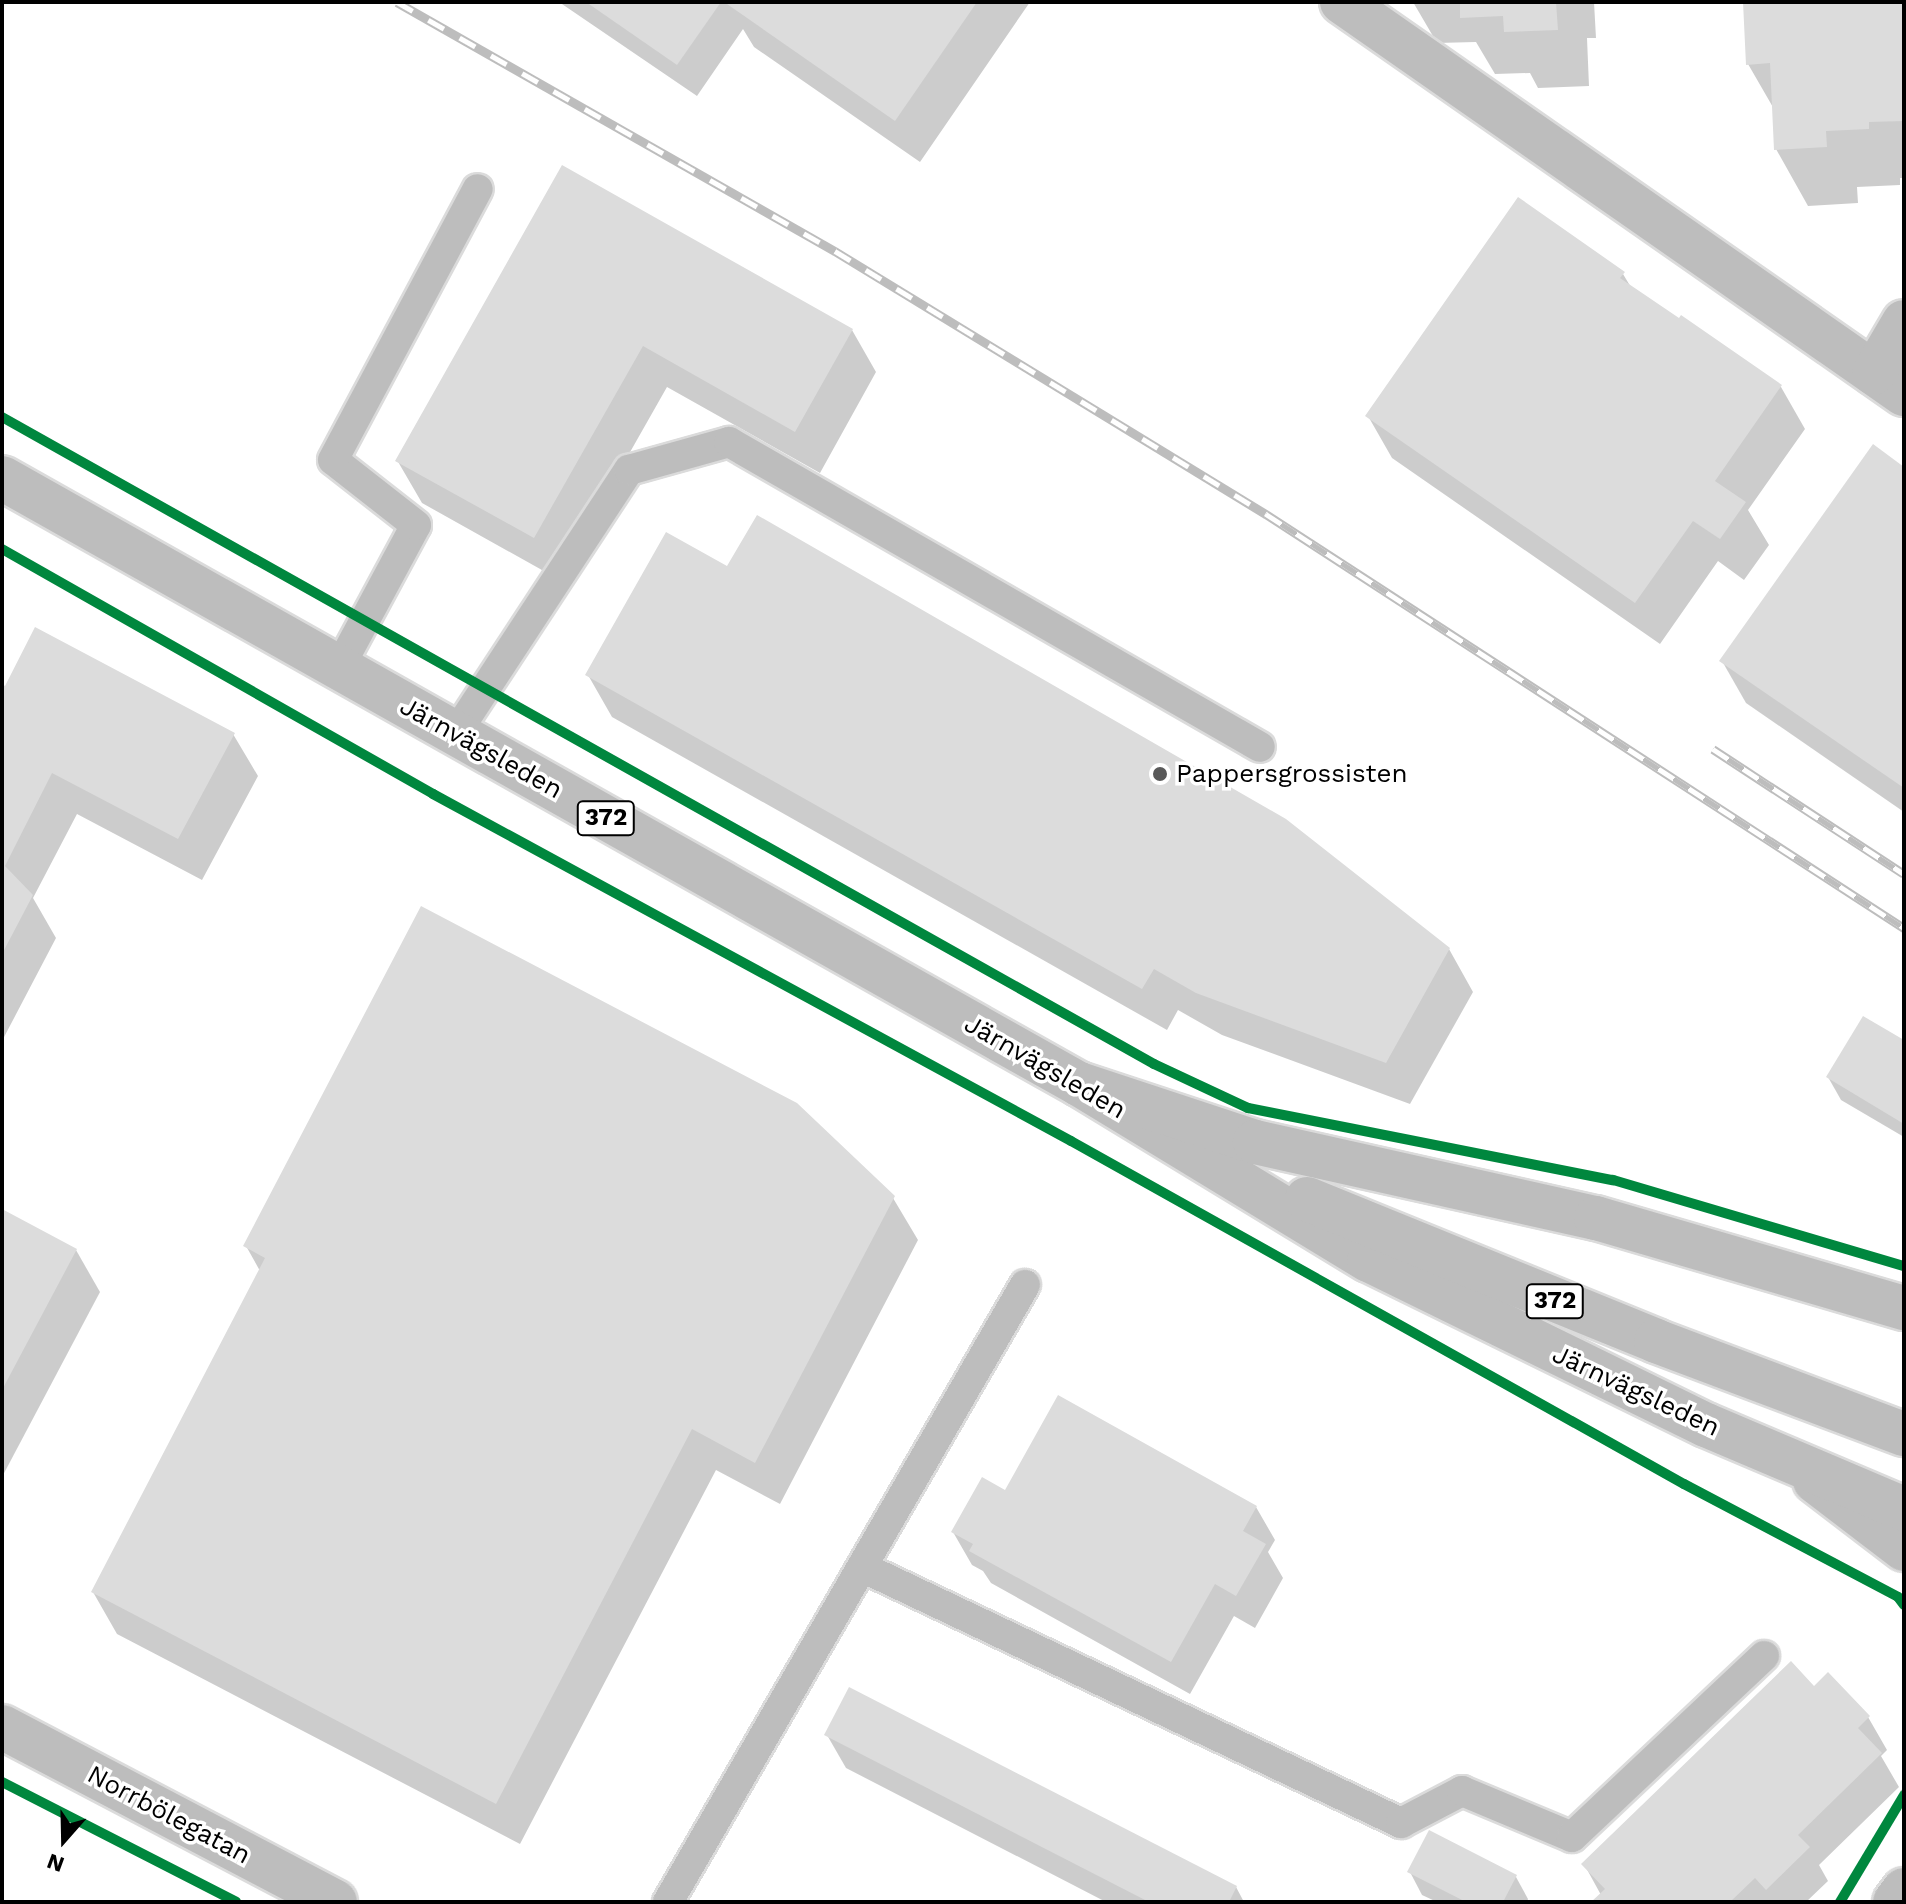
<!DOCTYPE html>
<meta charset="utf-8">
<style>
body{margin:0}
#map{position:relative;width:1906px;height:1904px;overflow:hidden;background:#fff;font-family:"Work Sans",sans-serif}
div>[style]{position:absolute}
.shadow>*{inset:0;background:#0003}
.building>*{inset:0;background:#dcdcdc}
.roads{filter:drop-shadow(2px 0 #dbdbdb) drop-shadow(-2px 0 #dbdbdb) drop-shadow(0 2px #dbdbdb) drop-shadow(0 -2px #dbdbdb)}
.service>*{height:30px;margin:-15px;padding:0 15px;transform-origin:15px;border-radius:15px;background:#bdbdbd}
.minor>*{height:44px;margin:-22px;padding:0 22px;transform-origin:22px;border-radius:22px;background:#bdbdbd}
.primary>*{height:44px;margin:-22px;padding:0 22px;transform-origin:22px;border-radius:22px;background:#bdbdbd}
.trunk>*{height:44px;margin:-22px;padding:0 22px;transform-origin:22px;border-radius:22px;background:#bdbdbd}
.rail>*{height:9px;margin-top:-4.5px;transform-origin:0;background:repeating-linear-gradient(90deg,#fff 0 18px,#bdbdbd 0 36px);box-sizing:border-box;border-block:2px solid #bdbdbd}
.cycleway>*{height:10px;margin:-5px;padding:0 5px;transform-origin:5px;border-radius:5px;background:#00873e}
.dots>*{width:22px;height:22px;translate:-50% -50%;box-sizing:border-box;border:4px solid #fff;border-radius:50%}
span{translate:-50% -50%;white-space:nowrap;text-align:center;line-height:1.15;-webkit-text-stroke:7px #fff;paint-order:stroke}
.shield-label span{padding:2px 6px;background:#fff;border:2px solid;border-radius:6px;-webkit-text-stroke-width:0}
.shield-label{font-size:24px;color:#000;font-weight:700}
.street-label{font-size:26px;color:#000}
.poi-label{font-size:26px;color:#000}
.left{translate:0 -50%;text-align:left}
.frame{position:absolute;inset:0;border:4px solid #000;pointer-events:none}
.north{position:absolute;left:24px;top:1800px;width:80px;height:80px;-webkit-text-stroke:6px #fff;paint-order:stroke;rotate:200deg;font-size:22px;font-weight:700;line-height:32px;text-align:center;color:#000}
.north::after{content:'';display:block;margin:auto;width:28px;height:36px;background:#000;clip-path:polygon(50% 0,100% 100%,50% 72%,0 100%)}
</style>
<div id="map">
<div class="shadow">
<i style="clip-path:polygon(559px 2px,1030px 2px,920px 162px,754px 47px,743px 29px,697px 96px)"></i>
<i style="clip-path:polygon(1413px 2px,1594px 2px,1596px 38px,1587px 38px,1589px 86px,1538px 88px,1530px 73px,1495px 74px,1476px 42px,1437px 43px)"></i>
<i style="clip-path:polygon(1745px 2px,1904px 2px,1904px 178px,1900px 178px,1900px 185px,1857px 187px,1858px 203px,1808px 206px,1776px 149px,1774px 109px,1748px 64px)"></i>
<i style="clip-path:polygon(563px 167px,852px 330px,876px 372px,820px 473px,667px 387px,558px 579px,422px 503px,397px 460px)"></i>
<i style="clip-path:polygon(1623px 274px,1632px 289px,1781px 387px,1805px 429px,1748px 510px,1769px 545px,1744px 580px,1718px 561px,1660px 644px,1392px 458px,1368px 416px)"></i>
<i style="clip-path:polygon(1904px 469px,1904px 812px,1746px 703px,1722px 661px)"></i>
<i style="clip-path:polygon(728px 569px,1449px 949px,1473px 992px,1410px 1104px,1222px 1035px,1178px 1010px,1167px 1030px,612px 717px,588px 675px)"></i>
<i style="clip-path:polygon(2px 687px,233px 734px,258px 776px,202px 880px,77px 814px,33px 898px,56px 938px,2px 1041px)"></i>
<i style="clip-path:polygon(1904px 1042px,1904px 1137px,1841px 1100px,1828px 1077px)"></i>
<i style="clip-path:polygon(893px 1198px,918px 1240px,780px 1504px,716px 1470px,520px 1844px,117px 1634px,93px 1592px,260px 1271px,246px 1246px)"></i>
<i style="clip-path:polygon(2px 1211px,76px 1250px,100px 1292px,2px 1477px)"></i>
<i style="clip-path:polygon(1006px 1492px,1256px 1507px,1275px 1540px,1268px 1552px,1283px 1578px,1255px 1628px,1234px 1616px,1190px 1694px,991px 1583px,983px 1571px,972px 1565px,953px 1532px)"></i>
<i style="clip-path:polygon(1814px 1689px,1868px 1717px,1887px 1750px,1881px 1756px,1899px 1787px,1819px 1865px,1828px 1881px,1806px 1902px,1596px 1902px,1601px 1895px,1584px 1864px)"></i>
<i style="clip-path:polygon(827px 1735px,1236px 1887px,1244px 1902px,1106px 1902px,846px 1768px)"></i>
<i style="clip-path:polygon(1410px 1872px,1516px 1877px,1528px 1899px,1527px 1902px,1437px 1902px,1422px 1895px)"></i>
</div>
<div class="building">
<i style="clip-path:polygon(586px 2px,721px 2px,677px 65px)"></i>
<i style="clip-path:polygon(729px 2px,977px 2px,895px 121px,727px 4px)"></i>
<i style="clip-path:polygon(1460px 2px,1556px 2px,1558px 30px,1504px 32px,1503px 16px,1460px 18px)"></i>
<i style="clip-path:polygon(1743px 2px,1904px 2px,1904px 121px,1869px 122px,1869px 129px,1826px 131px,1827px 147px,1774px 150px,1770px 63px,1746px 65px)"></i>
<i style="clip-path:polygon(562px 165px,853px 329px,795px 432px,643px 346px,534px 538px,395px 461px)"></i>
<i style="clip-path:polygon(1518px 197px,1625px 272px,1620px 278px,1679px 318px,1681px 315px,1782px 385px,1715px 481px,1746px 502px,1720px 539px,1693px 521px,1635px 603px,1365px 416px)"></i>
<i style="clip-path:polygon(1873px 444px,1904px 467px,1904px 788px,1719px 661px)"></i>
<i style="clip-path:polygon(757px 515px,1286px 819px,1450px 948px,1386px 1063px,1196px 993px,1154px 969px,1142px 989px,585px 675px,666px 532px,727px 566px)"></i>
<i style="clip-path:polygon(35px 627px,235px 733px,178px 839px,52px 773px,5px 866px,33px 895px,2px 954px,2px 684px,5px 686px)"></i>
<i style="clip-path:polygon(421px 906px,797px 1103px,895px 1196px,755px 1463px,692px 1429px,496px 1804px,91px 1592px,265px 1258px,243px 1246px)"></i>
<i style="clip-path:polygon(1863px 1016px,1904px 1040px,1904px 1124px,1826px 1077px)"></i>
<i style="clip-path:polygon(2px 1209px,77px 1249px,2px 1390px)"></i>
<i style="clip-path:polygon(1058px 1395px,1257px 1506px,1243px 1531px,1266px 1544px,1236px 1596px,1215px 1584px,1171px 1662px,969px 1551px,973px 1544px,951px 1532px,982px 1477px,1005px 1490px)"></i>
<i style="clip-path:polygon(1791px 1661px,1814px 1686px,1828px 1672px,1870px 1716px,1858px 1728px,1882px 1753px,1798px 1835px,1810px 1847px,1766px 1890px,1755px 1878px,1730px 1902px,1591px 1902px,1605px 1889px,1581px 1864px)"></i>
<i style="clip-path:polygon(849px 1687px,1237px 1886px,1229px 1902px,1149px 1902px,824px 1735px)"></i>
<i style="clip-path:polygon(1429px 1830px,1517px 1875px,1503px 1902px,1466px 1902px,1407px 1872px)"></i>
</div>
<div class="roads">
<div class="service">
<i style="left:339px;top:668px;width:162px;rotate:-61.7deg"></i>
<i style="left:416px;top:525px;width:105px;rotate:-141.9deg"></i>
<i style="left:333px;top:460px;width:307px;rotate:-61.9deg"></i>
<i style="left:456px;top:733px;width:315px;rotate:-56.7deg"></i>
<i style="left:629px;top:470px;width:104px;rotate:-15.6deg"></i>
<i style="left:729px;top:442px;width:612px;rotate:29.87deg"></i>
<i style="left:862px;top:1567px;width:597px;rotate:25.41deg"></i>
<i style="left:1401px;top:1823px;width:69px;rotate:-27.7deg"></i>
<i style="left:1462px;top:1791px;width:119px;rotate:22.7deg"></i>
<i style="left:1572px;top:1837px;width:264px;rotate:-43.3deg"></i>
<i style="left:668px;top:1902px;width:713px;rotate:-59.95deg"></i>
</div>
<div class="minor">
<i style="left:1342px;top:2px;width:685px;rotate:34.9deg"></i>
<i style="left:1874px;top:373px;width:59px;rotate:-59.5deg"></i>
<i style="left:1815px;top:1481px;width:112px;rotate:37.4deg"></i>
<i style="left:2px;top:1727px;width:376px;rotate:27.7deg"></i>
<i style="left:1895px;top:1902px;width:15px;rotate:-53deg"></i>
</div>
<div class="primary">
<i style="left:2px;top:478px;width:1236px;rotate:29.37deg"></i>
<i style="left:1079px;top:1084px;width:339px;rotate:31.3deg"></i>
<i style="left:1369px;top:1260px;width:375px;rotate:26.1deg"></i>
<i style="left:1706px;top:1425px;width:215px;rotate:23deg"></i>
<i style="left:1307px;top:1199px;width:377px;rotate:22.1deg"></i>
<i style="left:1656px;top:1341px;width:265px;rotate:20.6deg"></i>
</div>
<div class="trunk">
<i style="left:1079px;top:1084px;width:185px;rotate:18.2deg"></i>
<i style="left:1255px;top:1142px;width:349px;rotate:12.6deg"></i>
<i style="left:1596px;top:1218px;width:321px;rotate:16.3deg"></i>
</div>
</div>
<div class="rail">
<i style="left:397px;top:2px;width:504px;rotate:29.62deg"></i>
<i style="left:835px;top:251px;width:505px;rotate:31.39deg"></i>
<i style="left:1266px;top:514px;width:761px;rotate:32.98deg"></i>
<i style="left:1713px;top:749px;width:228px;rotate:33.2deg"></i>
</div>
<div class="cycleway">
<i style="left:2px;top:417px;width:1321px;rotate:29.32deg"></i>
<i style="left:1154px;top:1064px;width:104px;rotate:25.1deg"></i>
<i style="left:1248px;top:1108px;width:372px;rotate:11.2deg"></i>
<i style="left:1613px;top:1180px;width:303px;rotate:16.5deg"></i>
<i style="left:2px;top:549px;width:496px;rotate:29.6deg"></i>
<i style="left:433px;top:794px;width:726px;rotate:28.54deg"></i>
<i style="left:1071px;top:1141px;width:702px;rotate:29.23deg"></i>
<i style="left:1684px;top:1484px;width:242px;rotate:27.8deg"></i>
<i style="left:1898px;top:1597px;width:10px;rotate:53deg"></i>
<i style="left:2px;top:1782px;width:263px;rotate:27.1deg"></i>
<i style="left:1840px;top:1902px;width:125px;rotate:-59.1deg"></i>
</div>
<div class="dots">
<i style="left:1160px;top:774px;background:#595959"></i>
</div>
<div class="shield-label">
<span style="left:606px;top:818px">372</span>
<span style="left:1555px;top:1301px">372</span>
</div>
<div class="street-label">
<span style="left:481px;top:748px;rotate:29deg">Järnvägsleden</span>
<span style="left:1045px;top:1067px;rotate:30deg">Järnvägsleden</span>
<span style="left:1636px;top:1391px;rotate:25deg">Järnvägsleden</span>
<span style="left:169px;top:1815px;rotate:28deg">Norrbölegatan</span>
</div>
<div class="poi-label">
<span class="left" style="left:1176px;top:774px">Pappersgrossisten</span>
</div>
<div class="frame"></div>
<div class="north">N</div>
</div>
